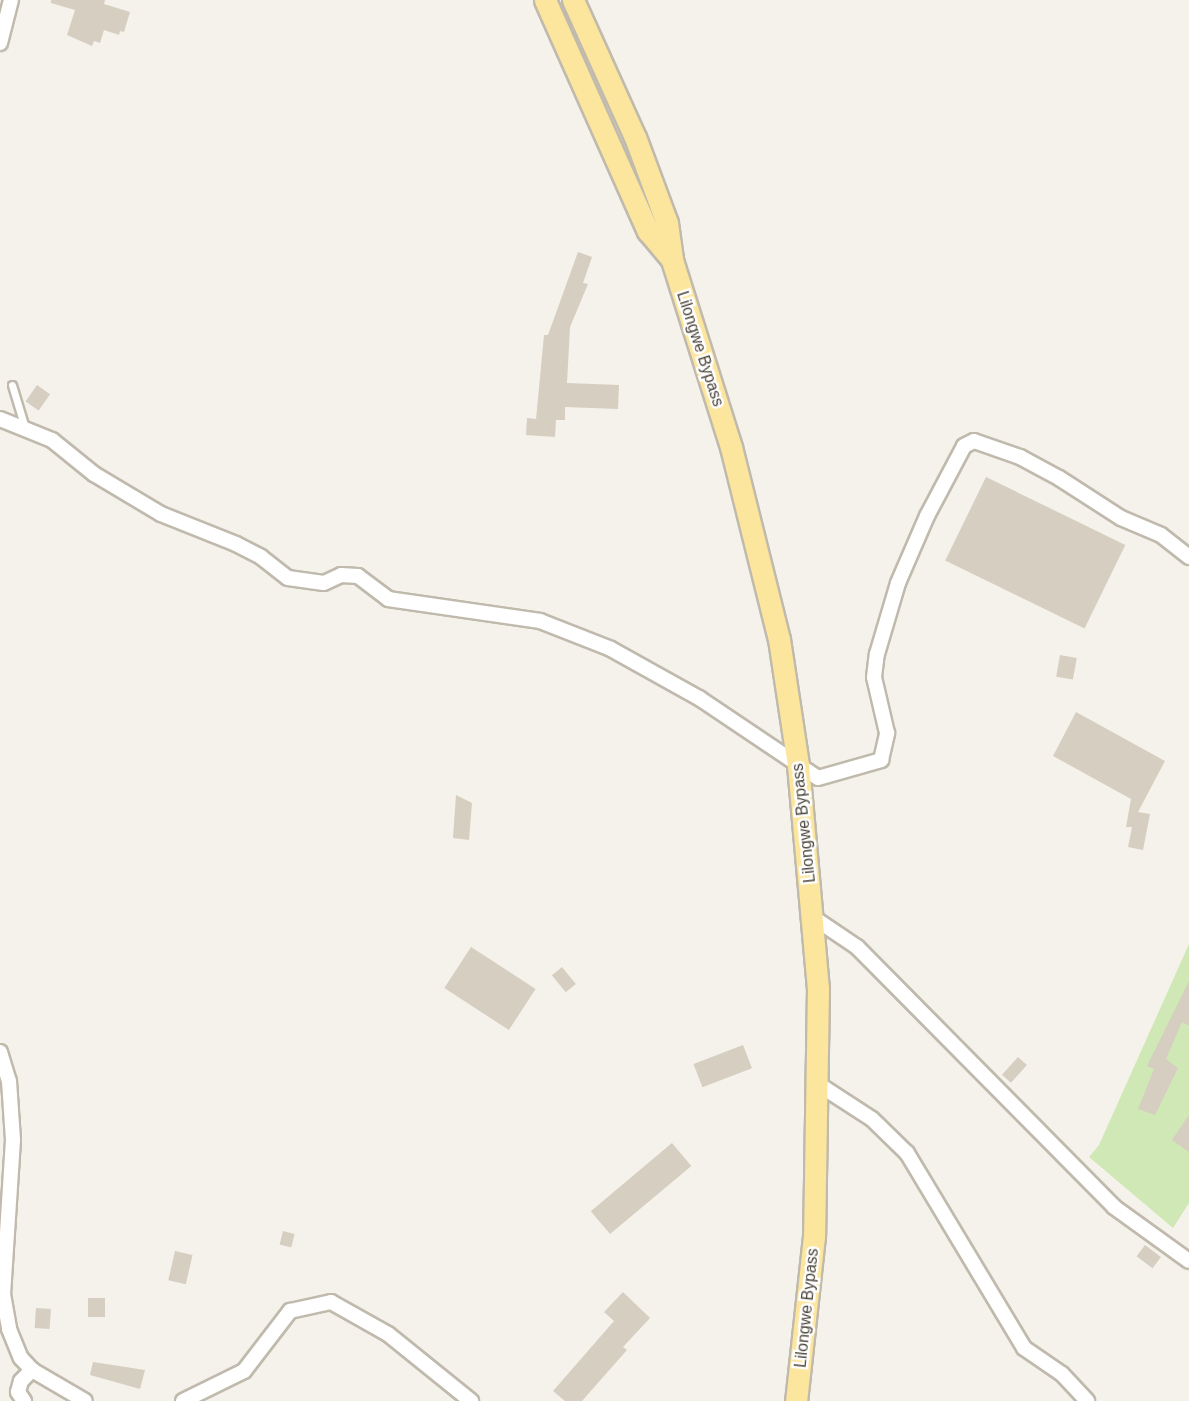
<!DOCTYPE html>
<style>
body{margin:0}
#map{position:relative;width:1189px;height:1401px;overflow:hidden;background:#f5f2eb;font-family:Helvetica,sans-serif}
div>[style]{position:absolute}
.green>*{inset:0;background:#cfe8b5}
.building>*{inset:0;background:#d6cec0;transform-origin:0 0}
.roads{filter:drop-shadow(2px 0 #c0baad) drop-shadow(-2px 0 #c0baad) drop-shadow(0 2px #c0baad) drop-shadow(0 -2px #c0baad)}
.lane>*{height:7px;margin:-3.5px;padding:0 3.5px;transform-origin:3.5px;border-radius:3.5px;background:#fff}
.street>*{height:14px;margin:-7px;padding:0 7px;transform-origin:7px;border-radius:7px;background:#fff}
.primary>*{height:21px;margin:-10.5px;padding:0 10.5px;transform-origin:10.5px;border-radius:10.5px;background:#fce59d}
span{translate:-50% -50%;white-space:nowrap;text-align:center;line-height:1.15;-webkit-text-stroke:5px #fff;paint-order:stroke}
.street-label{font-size:16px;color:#494338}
</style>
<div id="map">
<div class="green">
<i style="clip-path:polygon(1189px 944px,1189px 1203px,1173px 1228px,1089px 1157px,1099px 1145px)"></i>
</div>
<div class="building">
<i style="clip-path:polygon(51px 0,105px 0,104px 4px,130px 12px,124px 32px,120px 31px,119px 35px,104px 30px,100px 43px,94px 41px,92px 46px,67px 35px,75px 10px,51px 3px)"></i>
<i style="clip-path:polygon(578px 252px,592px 257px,583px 283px,588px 284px,570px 327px,567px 383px,619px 385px,618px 409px,565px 407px,565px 420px,556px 420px,555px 437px,526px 435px,527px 418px,536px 419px,544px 335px,548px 335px)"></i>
<i style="left:37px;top:385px;width:16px;height:20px;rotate:35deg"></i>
<i style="left:986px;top:477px;width:155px;height:93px;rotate:26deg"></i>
<i style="left:1060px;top:655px;width:17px;height:22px;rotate:10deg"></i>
<i style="clip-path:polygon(1076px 712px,1165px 761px,1138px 812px,1150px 814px,1143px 850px,1128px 847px,1132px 827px,1126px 827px,1131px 799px,1053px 756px)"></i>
<i style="clip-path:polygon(456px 795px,472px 803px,469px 840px,453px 838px)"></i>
<i style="left:471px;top:947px;width:77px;height:49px;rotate:33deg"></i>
<i style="left:562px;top:967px;width:22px;height:13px;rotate:51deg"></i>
<i style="clip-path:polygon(1189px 981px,1189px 1026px,1182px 1022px,1166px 1059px,1178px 1068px,1155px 1115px,1138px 1109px,1154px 1069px,1147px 1066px)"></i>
<i style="left:743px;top:1045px;width:25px;height:53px;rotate:69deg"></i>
<i style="left:1018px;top:1057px;width:12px;height:24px;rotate:42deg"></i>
<i style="clip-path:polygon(1189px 1115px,1189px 1152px,1172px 1140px)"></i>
<i style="left:672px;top:1143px;width:30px;height:106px;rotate:50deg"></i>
<i style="left:283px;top:1231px;width:12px;height:14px;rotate:14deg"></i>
<i style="left:1145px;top:1245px;width:20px;height:14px;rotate:37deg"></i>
<i style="left:175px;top:1251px;width:18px;height:30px;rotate:13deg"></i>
<i style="clip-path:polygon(623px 1292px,650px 1318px,623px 1347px,627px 1350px,582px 1401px,565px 1401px,553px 1391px,614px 1321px,604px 1312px)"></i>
<i style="left:88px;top:1298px;width:17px;height:19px"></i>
<i style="left:36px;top:1308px;width:15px;height:20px;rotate:4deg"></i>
<i style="clip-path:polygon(93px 1362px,145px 1370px,140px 1389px,90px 1375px)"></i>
</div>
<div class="roads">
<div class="lane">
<i style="left:12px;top:385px;width:45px;rotate:73.2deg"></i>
</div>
<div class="street">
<i style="left:0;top:43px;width:44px;rotate:-75.7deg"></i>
<i style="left:0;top:419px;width:56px;rotate:22deg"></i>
<i style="left:52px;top:440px;width:54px;rotate:39deg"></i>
<i style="left:94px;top:474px;width:78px;rotate:30.8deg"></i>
<i style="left:161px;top:514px;width:81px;rotate:21.8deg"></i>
<i style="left:236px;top:544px;width:28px;rotate:27deg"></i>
<i style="left:261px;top:557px;width:34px;rotate:38deg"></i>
<i style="left:288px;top:578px;width:36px;rotate:8deg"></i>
<i style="left:324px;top:583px;width:19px;rotate:-25deg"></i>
<i style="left:341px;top:575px;width:17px;rotate:3deg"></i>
<i style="left:358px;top:576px;width:38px;rotate:37deg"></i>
<i style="left:388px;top:599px;width:154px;rotate:8.2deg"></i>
<i style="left:540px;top:621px;width:76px;rotate:21.5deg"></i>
<i style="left:611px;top:649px;width:101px;rotate:29.1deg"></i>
<i style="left:699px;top:698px;width:143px;rotate:33.9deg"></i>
<i style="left:818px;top:778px;width:66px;rotate:-15.9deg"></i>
<i style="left:881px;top:760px;width:28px;rotate:-77deg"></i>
<i style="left:887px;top:733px;width:57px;rotate:-103.1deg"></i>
<i style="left:874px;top:677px;width:23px;rotate:-83deg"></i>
<i style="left:877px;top:654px;width:74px;rotate:-73.5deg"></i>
<i style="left:898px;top:583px;width:73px;rotate:-66.6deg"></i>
<i style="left:927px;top:516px;width:79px;rotate:-62.1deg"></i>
<i style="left:964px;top:446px;width:11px;rotate:-27deg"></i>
<i style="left:974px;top:441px;width:49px;rotate:19.2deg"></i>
<i style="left:1020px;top:457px;width:44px;rotate:28.3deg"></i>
<i style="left:1059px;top:478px;width:74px;rotate:32.8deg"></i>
<i style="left:1121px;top:518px;width:43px;rotate:23deg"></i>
<i style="left:1161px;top:535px;width:36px;rotate:38deg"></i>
<i style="left:814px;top:918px;width:52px;rotate:34deg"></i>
<i style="left:857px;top:947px;width:366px;rotate:45.3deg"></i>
<i style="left:1114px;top:1207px;width:92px;rotate:35.8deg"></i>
<i style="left:0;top:1052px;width:30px;rotate:73deg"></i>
<i style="left:9px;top:1081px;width:59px;rotate:86.1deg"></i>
<i style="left:13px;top:1140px;width:154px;rotate:93.7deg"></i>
<i style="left:3px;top:1294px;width:36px;rotate:80deg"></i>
<i style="left:9px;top:1329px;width:31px;rotate:68deg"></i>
<i style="left:21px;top:1358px;width:16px;rotate:47deg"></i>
<i style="left:32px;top:1370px;width:61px;rotate:30.3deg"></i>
<i style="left:818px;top:1084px;width:64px;rotate:32.9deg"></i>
<i style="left:872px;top:1119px;width:49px;rotate:44.2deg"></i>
<i style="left:907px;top:1153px;width:227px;rotate:59deg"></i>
<i style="left:1024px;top:1348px;width:46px;rotate:34.4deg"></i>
<i style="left:1062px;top:1374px;width:37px;rotate:47deg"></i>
<i style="left:24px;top:1401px;width:11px;rotate:-124deg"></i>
<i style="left:18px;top:1392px;width:11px;rotate:-75deg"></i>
<i style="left:21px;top:1381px;width:16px;rotate:-45deg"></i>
<i style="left:183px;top:1401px;width:68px;rotate:-26.2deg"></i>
<i style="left:244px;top:1371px;width:76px;rotate:-52.5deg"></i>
<i style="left:290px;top:1311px;width:42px;rotate:-12.4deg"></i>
<i style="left:331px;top:1302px;width:65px;rotate:29.3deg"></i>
<i style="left:388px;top:1334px;width:107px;rotate:38.9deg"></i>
</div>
<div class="primary">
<i style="left:545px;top:0;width:253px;rotate:66deg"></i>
<i style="left:648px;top:231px;width:38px;rotate:50deg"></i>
<i style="left:573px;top:0;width:150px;rotate:65.7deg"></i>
<i style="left:635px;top:137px;width:92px;rotate:69.6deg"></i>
<i style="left:667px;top:223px;width:37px;rotate:82deg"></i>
<i style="left:672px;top:260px;width:196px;rotate:72.5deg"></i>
<i style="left:731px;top:447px;width:198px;rotate:76deg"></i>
<i style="left:779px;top:639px;width:127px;rotate:81.4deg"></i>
<i style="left:798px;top:765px;width:224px;rotate:84.9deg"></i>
<i style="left:818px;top:988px;width:248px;rotate:90.9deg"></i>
<i style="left:814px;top:1236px;width:166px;rotate:96.2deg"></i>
</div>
</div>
<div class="street-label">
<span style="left:700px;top:349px;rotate:72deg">Lilongwe Bypass</span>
<span style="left:804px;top:823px;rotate:-96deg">Lilongwe Bypass</span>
<span style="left:807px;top:1308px;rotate:-84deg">Lilongwe Bypass</span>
</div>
</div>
